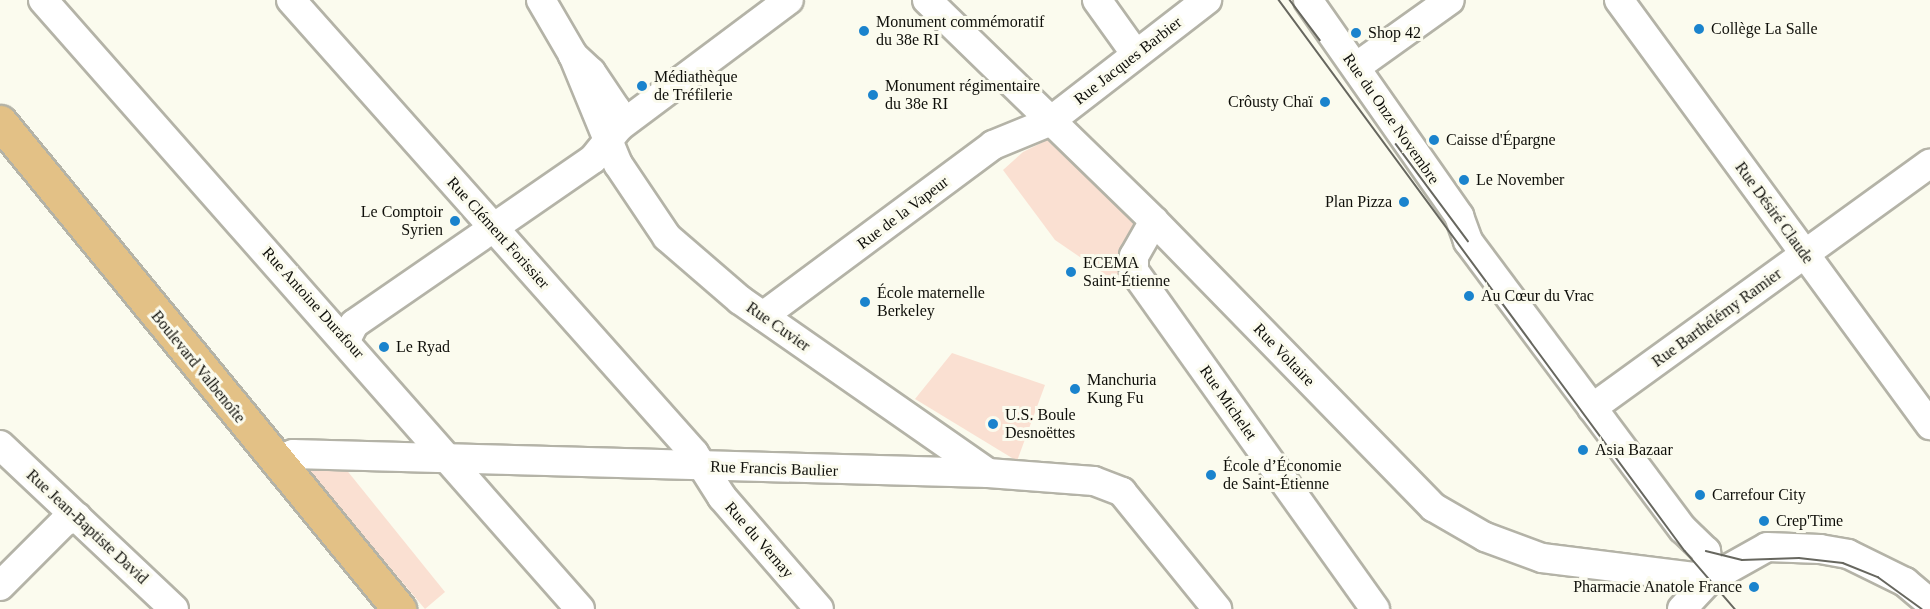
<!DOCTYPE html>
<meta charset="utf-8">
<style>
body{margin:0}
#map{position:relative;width:1930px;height:609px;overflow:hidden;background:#fbfbee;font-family:Georgia,serif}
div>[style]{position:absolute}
.green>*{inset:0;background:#fae0d2}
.roads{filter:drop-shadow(2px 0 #b4b3a7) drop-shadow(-2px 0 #b4b3a7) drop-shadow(0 2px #b4b3a7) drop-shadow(0 -2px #b4b3a7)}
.minor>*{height:28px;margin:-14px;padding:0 14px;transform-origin:14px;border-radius:14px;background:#fff}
.major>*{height:33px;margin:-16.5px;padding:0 16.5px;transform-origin:16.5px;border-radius:16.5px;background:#e3c186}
.tram>*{height:1.5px;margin:-0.75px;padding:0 0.75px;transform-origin:0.75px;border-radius:0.75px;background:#67675f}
.dots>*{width:16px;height:16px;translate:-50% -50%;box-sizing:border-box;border:3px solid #fbfbee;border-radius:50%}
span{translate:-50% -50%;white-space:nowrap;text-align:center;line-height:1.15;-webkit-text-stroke:6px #fbfbee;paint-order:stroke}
.poi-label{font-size:16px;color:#0f0f0a}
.left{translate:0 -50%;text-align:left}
.right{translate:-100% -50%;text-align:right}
.street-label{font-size:16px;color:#0f0f0a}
</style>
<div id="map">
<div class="green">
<i style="clip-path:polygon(1047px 140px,1092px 176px,1140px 227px,1126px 271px,1112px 279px,1055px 240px,1003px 170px,1023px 152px)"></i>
<i style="clip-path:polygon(952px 353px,1045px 385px,1017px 461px,915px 399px)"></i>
<i style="clip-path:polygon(345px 468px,445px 592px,425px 609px,306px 469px)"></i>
</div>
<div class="roads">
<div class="minor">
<i style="left:43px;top:0;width:812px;rotate:48.6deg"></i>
<i style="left:291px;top:0;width:606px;rotate:48.34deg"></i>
<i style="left:694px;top:453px;width:52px;rotate:57.5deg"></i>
<i style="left:722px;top:497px;width:148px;rotate:49.1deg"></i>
<i style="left:541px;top:0;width:64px;rotate:59.8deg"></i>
<i style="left:927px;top:0;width:317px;rotate:44.2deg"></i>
<i style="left:1154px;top:221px;width:400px;rotate:45.7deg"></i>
<i style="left:1433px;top:507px;width:60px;rotate:30deg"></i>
<i style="left:1485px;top:537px;width:61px;rotate:20.2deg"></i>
<i style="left:1542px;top:558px;width:169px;rotate:7.1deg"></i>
<i style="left:1097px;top:0;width:65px;rotate:54.4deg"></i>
<i style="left:1308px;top:0;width:264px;rotate:55deg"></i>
<i style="left:1459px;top:216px;width:27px;rotate:70deg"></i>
<i style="left:1468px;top:241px;width:359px;rotate:53.3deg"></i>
<i style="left:1683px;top:529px;width:32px;rotate:44deg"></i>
<i style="left:1706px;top:551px;width:28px;rotate:82deg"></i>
<i style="left:1619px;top:0;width:527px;rotate:53.8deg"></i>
<i style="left:1356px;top:67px;width:115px;rotate:-35.5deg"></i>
<i style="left:619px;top:127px;width:18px;rotate:-99deg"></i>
<i style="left:616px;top:109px;width:45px;rotate:-124deg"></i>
<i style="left:591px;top:72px;width:25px;rotate:-137deg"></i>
<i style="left:573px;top:55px;width:118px;rotate:67.6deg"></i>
<i style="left:618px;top:164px;width:88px;rotate:56.1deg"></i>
<i style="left:667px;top:237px;width:96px;rotate:40.8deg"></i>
<i style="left:740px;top:300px;width:302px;rotate:34.9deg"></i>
<i style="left:1154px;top:221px;width:40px;rotate:119.7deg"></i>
<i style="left:1134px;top:256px;width:15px;rotate:90deg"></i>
<i style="left:1134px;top:271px;width:415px;rotate:54.5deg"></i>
<i style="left:763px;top:316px;width:287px;rotate:-36.6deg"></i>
<i style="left:993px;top:145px;width:61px;rotate:-22.3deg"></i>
<i style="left:1049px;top:122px;width:200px;rotate:-37.7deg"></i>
<i style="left:346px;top:340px;width:18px;rotate:-63deg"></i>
<i style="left:354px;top:324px;width:290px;rotate:-34.6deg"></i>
<i style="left:593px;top:159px;width:41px;rotate:-50.9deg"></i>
<i style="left:619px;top:127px;width:212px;rotate:-36.8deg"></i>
<i style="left:1592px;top:408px;width:417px;rotate:-35.9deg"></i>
<i style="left:0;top:445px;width:239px;rotate:43.3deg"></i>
<i style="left:279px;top:466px;width:7px;rotate:-82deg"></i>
<i style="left:280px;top:459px;width:14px;rotate:-21deg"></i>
<i style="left:293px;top:454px;width:695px;rotate:1.57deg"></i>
<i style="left:988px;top:473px;width:106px;rotate:4.3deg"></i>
<i style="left:1094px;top:481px;width:30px;rotate:21deg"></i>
<i style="left:1122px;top:492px;width:151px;rotate:50.9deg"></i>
<i style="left:0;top:586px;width:91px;rotate:-45deg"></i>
<i style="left:64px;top:522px;width:14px;rotate:-21deg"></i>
<i style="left:1682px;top:609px;width:41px;rotate:-47deg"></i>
<i style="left:1710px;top:579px;width:65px;rotate:-29.3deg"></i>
<i style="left:1767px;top:547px;width:53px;rotate:2.2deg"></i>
<i style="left:1820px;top:549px;width:28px;rotate:10deg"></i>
<i style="left:1848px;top:554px;width:64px;rotate:26.2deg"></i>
<i style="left:1905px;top:582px;width:33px;rotate:40deg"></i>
</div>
<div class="major">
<i style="left:0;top:122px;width:630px;rotate:50.67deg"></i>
</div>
</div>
<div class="tram">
<i style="left:1279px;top:0;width:684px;rotate:53.62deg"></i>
<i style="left:1685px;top:551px;width:77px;rotate:49.2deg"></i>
<i style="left:1290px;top:0;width:50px;rotate:53.1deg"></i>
<i style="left:1396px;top:144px;width:121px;rotate:53.4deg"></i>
<i style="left:1706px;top:551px;width:37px;rotate:14deg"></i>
<i style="left:1742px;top:560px;width:57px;rotate:-2deg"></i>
<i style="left:1799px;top:558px;width:44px;rotate:6.5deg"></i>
<i style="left:1843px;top:563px;width:38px;rotate:22deg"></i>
<i style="left:1878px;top:577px;width:54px;rotate:36deg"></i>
</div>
<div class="dots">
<i style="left:1699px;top:29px;background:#1a83cd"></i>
<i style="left:864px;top:31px;background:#1a83cd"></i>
<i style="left:1356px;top:33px;background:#1a83cd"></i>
<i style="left:642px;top:86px;background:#1a83cd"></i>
<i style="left:873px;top:95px;background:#1a83cd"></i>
<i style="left:1325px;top:102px;background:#1a83cd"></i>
<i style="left:1434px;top:140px;background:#1a83cd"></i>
<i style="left:1464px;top:180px;background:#1a83cd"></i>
<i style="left:1404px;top:202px;background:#1a83cd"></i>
<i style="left:455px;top:221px;background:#1a83cd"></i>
<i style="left:1071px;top:272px;background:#1a83cd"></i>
<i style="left:1469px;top:296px;background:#1a83cd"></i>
<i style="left:865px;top:302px;background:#1a83cd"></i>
<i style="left:384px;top:347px;background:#1a83cd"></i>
<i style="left:1075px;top:389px;background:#1a83cd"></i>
<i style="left:993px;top:424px;background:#1a83cd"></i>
<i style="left:1583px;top:450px;background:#1a83cd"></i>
<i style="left:1211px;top:475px;background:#1a83cd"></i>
<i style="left:1700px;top:495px;background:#1a83cd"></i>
<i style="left:1764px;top:521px;background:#1a83cd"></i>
<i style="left:1754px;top:587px;background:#1a83cd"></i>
</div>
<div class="poi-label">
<span class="left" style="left:876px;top:31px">Monument commémoratif<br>du 38e RI</span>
<span class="left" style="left:1711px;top:29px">Collège La Salle</span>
<span class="left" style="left:1368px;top:33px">Shop 42</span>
<span class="left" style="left:654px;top:86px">Médiathèque<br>de Tréfilerie</span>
<span class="left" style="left:885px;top:95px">Monument régimentaire<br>du 38e RI</span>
<span class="right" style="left:1313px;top:102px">Crôusty Chaï</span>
<span class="left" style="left:1446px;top:140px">Caisse d'Épargne</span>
<span class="left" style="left:1476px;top:180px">Le November</span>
<span class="right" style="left:1392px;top:202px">Plan Pizza</span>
<span class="right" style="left:443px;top:221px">Le Comptoir<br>Syrien</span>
<span class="left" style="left:1083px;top:272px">ECEMA<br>Saint-Étienne</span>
<span class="left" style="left:877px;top:302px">École maternelle<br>Berkeley</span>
<span class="left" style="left:1481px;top:296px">Au Cœur du Vrac</span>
<span class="left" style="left:396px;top:347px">Le Ryad</span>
<span class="left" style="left:1087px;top:389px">Manchuria<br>Kung Fu</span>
<span class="left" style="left:1005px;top:424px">U.S. Boule<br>Desnoëttes</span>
<span class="left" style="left:1595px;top:450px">Asia Bazaar</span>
<span class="left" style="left:1223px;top:475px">École d’Économie<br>de Saint-Étienne</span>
<span class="left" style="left:1712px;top:495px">Carrefour City</span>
<span class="left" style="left:1776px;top:521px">Crep'Time</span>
<span class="right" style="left:1742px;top:587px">Pharmacie Anatole France</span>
</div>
<div class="street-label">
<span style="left:1128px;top:61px;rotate:-38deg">Rue Jacques Barbier</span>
<span style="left:1391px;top:119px;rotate:55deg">Rue du Onze Novembre</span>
<span style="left:903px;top:213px;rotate:-37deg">Rue de la Vapeur</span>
<span style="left:1774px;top:213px;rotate:54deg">Rue Désiré Claude</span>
<span style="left:498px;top:233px;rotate:48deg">Rue Clément Forissier</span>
<span style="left:313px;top:303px;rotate:48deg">Rue Antoine Durafour</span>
<span style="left:1717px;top:318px;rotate:-36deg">Rue Barthélémy Ramier</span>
<span style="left:778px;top:327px;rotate:35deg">Rue Cuvier</span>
<span style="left:1284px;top:355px;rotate:46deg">Rue Voltaire</span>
<span style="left:198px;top:367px;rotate:51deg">Boulevard Valbenoîte</span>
<span style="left:1228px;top:403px;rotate:55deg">Rue Michelet</span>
<span style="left:774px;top:469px;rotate:2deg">Rue Francis Baulier</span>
<span style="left:87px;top:527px;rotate:43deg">Rue Jean-Baptiste David</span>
<span style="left:759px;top:540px;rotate:49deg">Rue du Vernay</span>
</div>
</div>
